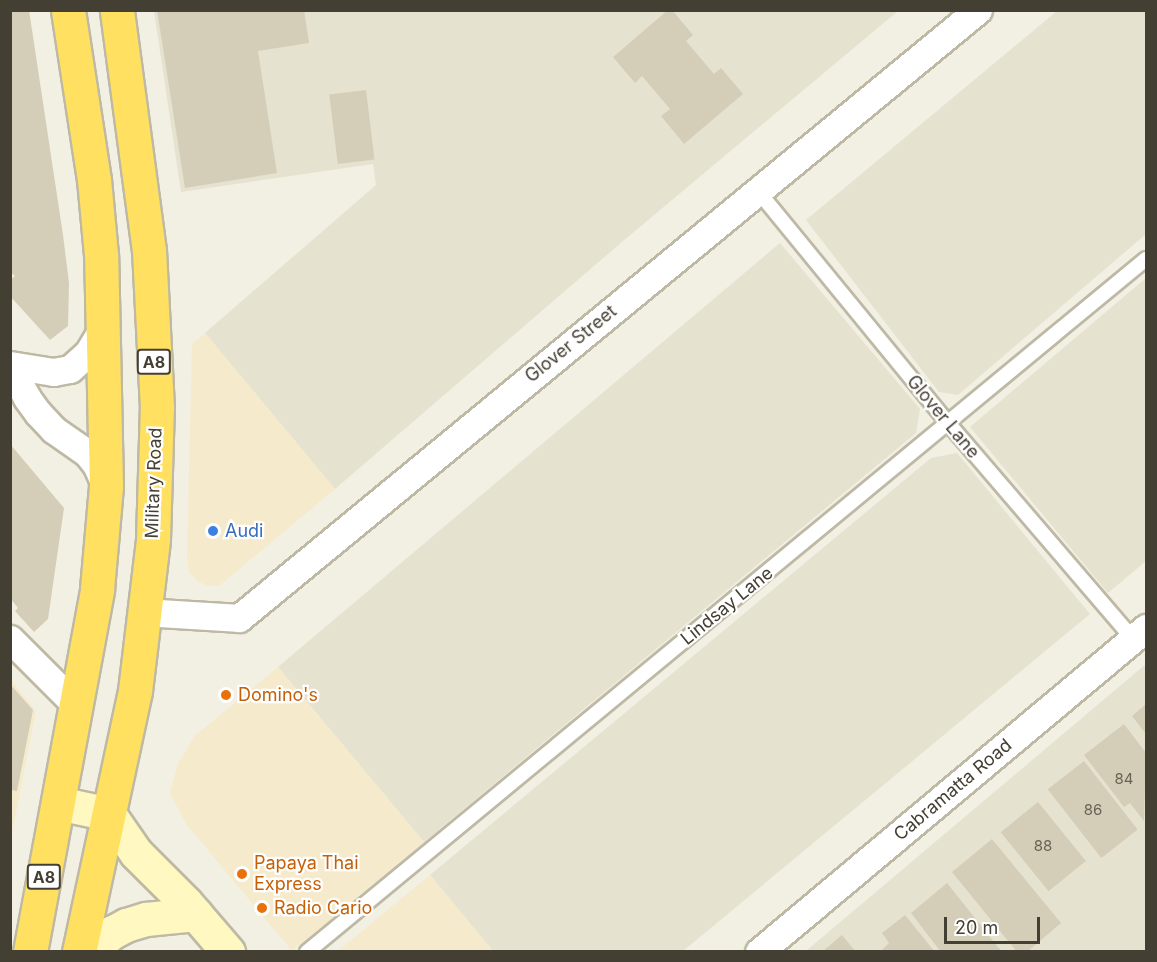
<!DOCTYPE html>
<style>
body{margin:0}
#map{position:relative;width:1157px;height:962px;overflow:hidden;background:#f2efe3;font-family:Inter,sans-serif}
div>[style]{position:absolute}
.residential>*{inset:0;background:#e6e2d0}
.commercial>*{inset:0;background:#f6eacc}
.building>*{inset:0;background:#d4cdb8;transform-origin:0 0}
.roads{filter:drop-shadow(2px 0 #beb9a5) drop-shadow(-2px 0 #beb9a5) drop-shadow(0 2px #beb9a5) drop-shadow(0 -2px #beb9a5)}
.lane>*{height:14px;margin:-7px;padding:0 7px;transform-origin:7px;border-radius:7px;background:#fff}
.street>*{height:27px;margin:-13.5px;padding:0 13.5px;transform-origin:13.5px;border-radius:13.5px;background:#fff}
.secondary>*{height:33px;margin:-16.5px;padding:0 16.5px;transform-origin:16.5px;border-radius:16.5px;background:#fff8c0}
.highway>*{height:33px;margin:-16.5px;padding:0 16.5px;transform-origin:16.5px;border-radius:16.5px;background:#ffe061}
.dots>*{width:16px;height:16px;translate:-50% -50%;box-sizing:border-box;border:3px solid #fff;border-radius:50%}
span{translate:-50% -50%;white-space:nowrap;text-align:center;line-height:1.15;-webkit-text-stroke:4.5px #fff;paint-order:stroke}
.number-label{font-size:15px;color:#686254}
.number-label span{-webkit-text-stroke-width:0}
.shield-label span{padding:2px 4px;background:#fff;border:2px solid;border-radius:4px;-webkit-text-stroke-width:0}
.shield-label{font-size:16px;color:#443f33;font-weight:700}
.street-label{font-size:18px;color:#443f33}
.shop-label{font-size:18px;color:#366cbe}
.left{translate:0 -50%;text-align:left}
.food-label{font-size:18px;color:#c56008}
.frame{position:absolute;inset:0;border:12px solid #443f33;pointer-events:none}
.scale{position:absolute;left:944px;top:917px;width:96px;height:27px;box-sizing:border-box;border:3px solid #443f33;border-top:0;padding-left:8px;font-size:18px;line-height:21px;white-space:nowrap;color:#443f33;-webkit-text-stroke:4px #fff;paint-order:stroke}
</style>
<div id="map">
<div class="residential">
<i style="clip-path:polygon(154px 11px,898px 11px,623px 241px,335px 489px,205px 333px,376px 185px,373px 164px,181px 192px)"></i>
<i style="clip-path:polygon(1057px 11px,1146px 11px,1146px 234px,958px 395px,939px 392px,806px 220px)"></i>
<i style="clip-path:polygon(780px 243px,920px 409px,916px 433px,424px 842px,278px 667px)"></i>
<i style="clip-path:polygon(1146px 278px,1146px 561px,1108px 593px,970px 427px)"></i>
<i style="clip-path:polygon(957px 453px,1090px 614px,683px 951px,493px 951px,430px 875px,931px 458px)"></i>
<i style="clip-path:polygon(1146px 664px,1146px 951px,806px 951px)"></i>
</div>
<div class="commercial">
<i style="clip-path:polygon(205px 333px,335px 489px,220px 585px,208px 586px,197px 581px,189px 572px,187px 556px,192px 344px)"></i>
<i style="clip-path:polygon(278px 667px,424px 842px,292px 951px,186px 824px,170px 793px,178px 763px,195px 736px)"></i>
<i style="clip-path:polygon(11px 680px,36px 711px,11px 838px)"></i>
<i style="clip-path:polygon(430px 875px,493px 951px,338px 951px)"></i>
</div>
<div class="building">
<i style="clip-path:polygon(10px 10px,29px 10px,63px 235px,69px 283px,68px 326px,50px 340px,10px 296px,10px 280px,15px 276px,10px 272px)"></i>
<i style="clip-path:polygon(157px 10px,304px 10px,309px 43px,258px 51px,277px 173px,185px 188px)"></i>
<i style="clip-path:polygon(668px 10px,672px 10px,693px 35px,686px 41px,714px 74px,721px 68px,743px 94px,684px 144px,661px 116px,670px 109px,642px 76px,635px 83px,613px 57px)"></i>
<i style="left:366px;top:90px;width:70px;height:37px;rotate:83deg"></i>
<i style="clip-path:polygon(10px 444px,64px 508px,48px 619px,34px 632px,15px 611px,18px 608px,10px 598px)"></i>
<i style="clip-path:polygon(10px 684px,33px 710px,17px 791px,10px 790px)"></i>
<i style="clip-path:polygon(1146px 704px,1146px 734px,1132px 716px)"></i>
<i style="clip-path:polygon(1124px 724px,1146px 753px,1144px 821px,1130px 803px,1124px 807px,1084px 755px)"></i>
<i style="left:1084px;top:761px;width:87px;height:46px;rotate:52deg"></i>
<i style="left:1038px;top:802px;width:76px;height:48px;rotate:51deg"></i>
<i style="clip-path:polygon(992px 839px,1061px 923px,1027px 952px,1017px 952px,952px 872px)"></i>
<i style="clip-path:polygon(947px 883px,1002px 952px,941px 952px,911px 913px)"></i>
<i style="clip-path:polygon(905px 915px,935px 952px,880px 952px,889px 943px,882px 933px)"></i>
<i style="clip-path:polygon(842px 935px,856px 952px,822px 952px)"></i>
</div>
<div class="roads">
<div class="lane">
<i style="left:758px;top:191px;width:300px;rotate:50.7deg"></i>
<i style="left:948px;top:423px;width:284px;rotate:49.4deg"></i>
<i style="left:307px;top:952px;width:1088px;rotate:-39.56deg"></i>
</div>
<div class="street">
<i style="left:10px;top:365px;width:44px;rotate:9.2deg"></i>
<i style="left:53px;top:372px;width:17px;rotate:-10deg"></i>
<i style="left:70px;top:369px;width:24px;rotate:-42deg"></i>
<i style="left:88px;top:353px;width:31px;rotate:-59deg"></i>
<i style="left:10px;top:368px;width:34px;rotate:60deg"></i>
<i style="left:27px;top:398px;width:19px;rotate:54deg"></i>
<i style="left:38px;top:413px;width:23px;rotate:47deg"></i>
<i style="left:54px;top:430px;width:40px;rotate:34.9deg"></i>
<i style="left:87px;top:453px;width:14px;rotate:51deg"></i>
<i style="left:96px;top:464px;width:24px;rotate:66deg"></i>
<i style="left:144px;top:612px;width:95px;rotate:3.6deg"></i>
<i style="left:239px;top:618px;width:957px;rotate:-39.45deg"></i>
<i style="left:10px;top:639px;width:95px;rotate:45deg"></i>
<i style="left:759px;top:952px;width:505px;rotate:-39.94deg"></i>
</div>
<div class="secondary">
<i style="left:58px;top:803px;width:52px;rotate:12.2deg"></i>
<i style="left:109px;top:814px;width:47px;rotate:55.3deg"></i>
<i style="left:136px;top:853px;width:71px;rotate:45deg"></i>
<i style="left:186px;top:903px;width:65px;rotate:49.4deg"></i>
<i style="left:91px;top:952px;width:28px;rotate:-44deg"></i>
<i style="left:111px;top:933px;width:17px;rotate:-28deg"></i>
<i style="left:126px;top:925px;width:21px;rotate:-17deg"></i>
<i style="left:146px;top:919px;width:50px;rotate:-5.7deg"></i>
</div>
<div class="highway">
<i style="left:30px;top:952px;width:369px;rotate:-79.5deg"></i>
<i style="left:97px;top:589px;width:103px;rotate:-85deg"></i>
<i style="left:106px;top:486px;width:231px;rotate:-91.2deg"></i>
<i style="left:101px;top:255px;width:75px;rotate:-95.3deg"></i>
<i style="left:94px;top:180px;width:172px;rotate:-98.7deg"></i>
<i style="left:79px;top:952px;width:267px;rotate:-77.9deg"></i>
<i style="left:135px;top:691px;width:153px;rotate:-83.2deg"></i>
<i style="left:153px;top:539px;width:131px;rotate:-88.3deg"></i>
<i style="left:157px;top:408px;width:157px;rotate:-92.9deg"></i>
<i style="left:149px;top:251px;width:243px;rotate:-97.6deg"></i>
</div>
</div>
<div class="dots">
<i style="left:213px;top:531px;background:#3f7fe0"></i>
<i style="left:226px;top:695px;background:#e8710a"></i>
<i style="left:242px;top:874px;background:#e8710a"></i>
<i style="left:262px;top:908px;background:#e8710a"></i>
</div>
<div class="number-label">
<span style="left:1124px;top:779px">84</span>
<span style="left:1093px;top:810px">86</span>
<span style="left:1043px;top:846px">88</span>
</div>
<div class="shield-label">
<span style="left:154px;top:362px">A8</span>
<span style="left:44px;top:877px">A8</span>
</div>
<div class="street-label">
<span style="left:571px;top:344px;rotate:-39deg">Glover Street</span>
<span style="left:943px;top:417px;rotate:50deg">Glover Lane</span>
<span style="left:154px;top:483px;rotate:-88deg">Military Road</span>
<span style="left:727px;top:606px;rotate:-39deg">Lindsay Lane</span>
<span style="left:953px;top:790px;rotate:-40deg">Cabramatta Road</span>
</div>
<div class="shop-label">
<span class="left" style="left:225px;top:531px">Audi</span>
</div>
<div class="food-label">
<span class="left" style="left:238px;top:695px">Domino's</span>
<span class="left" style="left:254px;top:874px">Papaya Thai<br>Express</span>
<span class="left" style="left:274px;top:908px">Radio Cario</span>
</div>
<div class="frame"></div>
<div class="scale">20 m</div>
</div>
